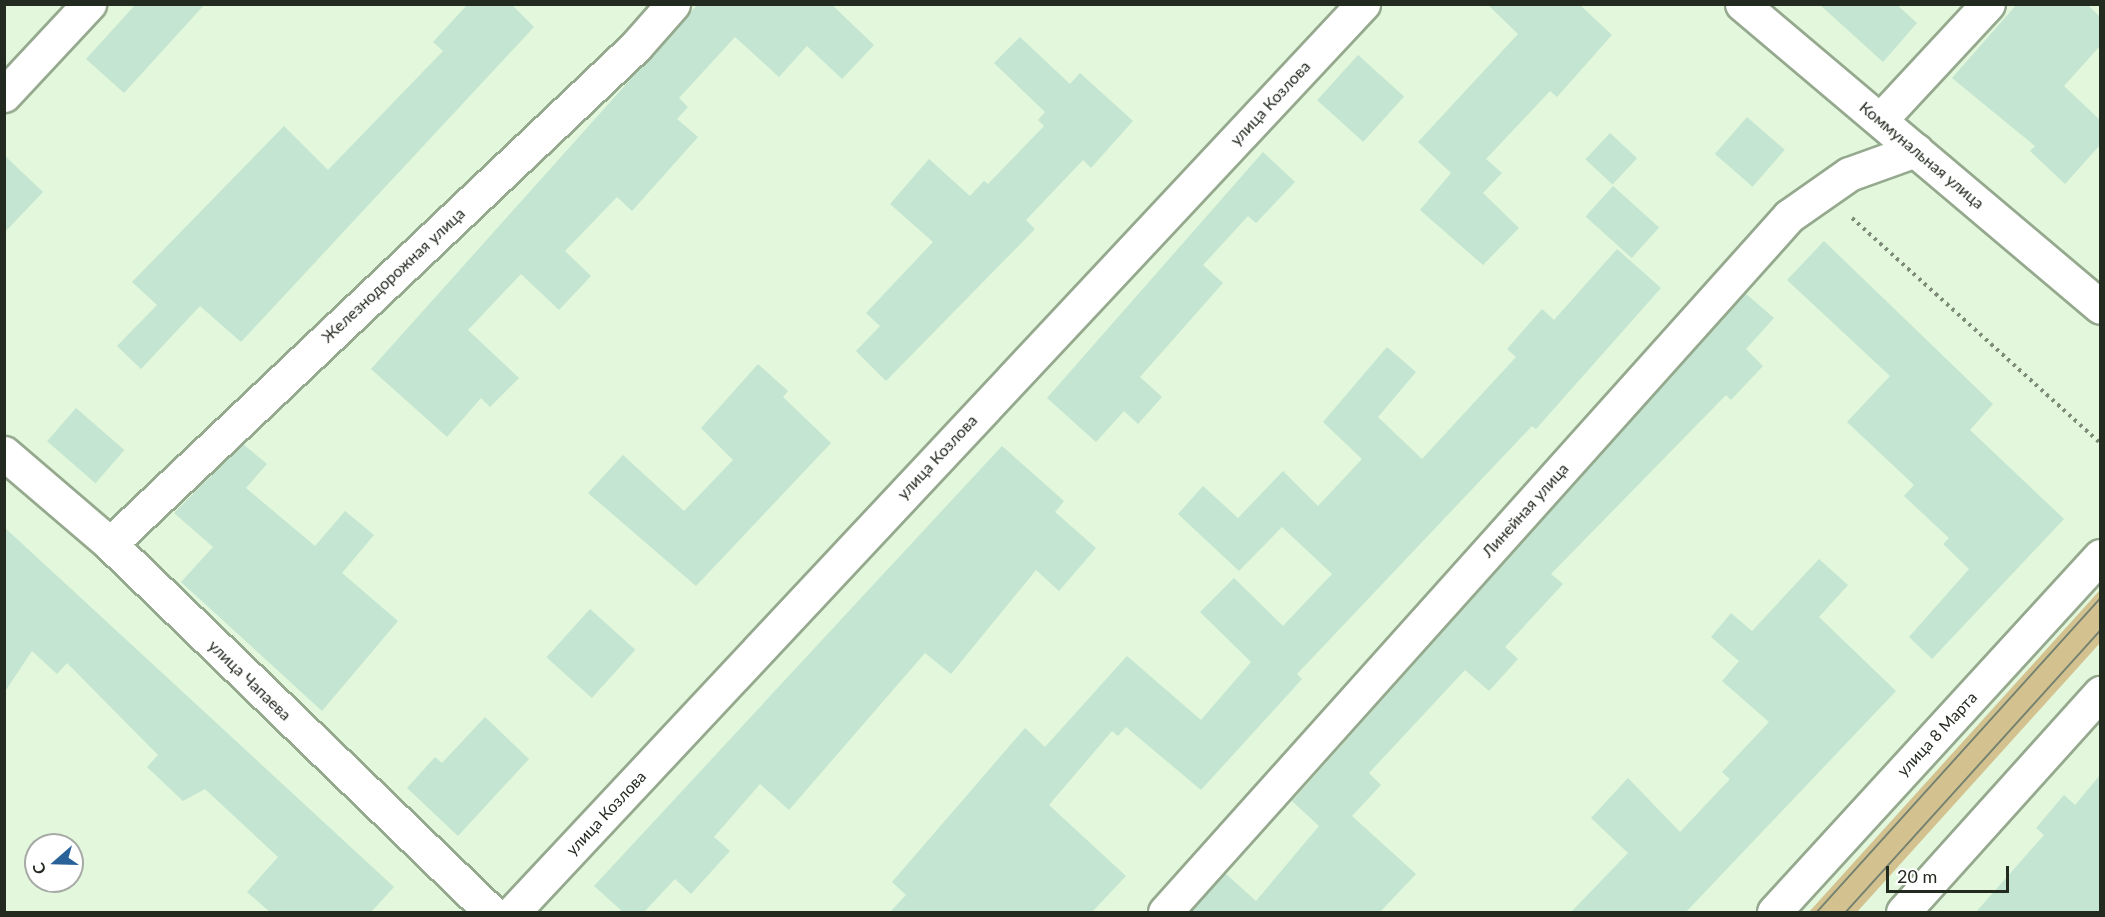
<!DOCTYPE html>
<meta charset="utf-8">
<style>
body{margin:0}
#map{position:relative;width:2105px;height:917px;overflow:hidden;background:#e2f7db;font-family:Lato,sans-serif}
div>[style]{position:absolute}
.green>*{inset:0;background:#d3c290}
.building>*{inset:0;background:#c3e5d1;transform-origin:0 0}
.path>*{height:4px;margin-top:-2px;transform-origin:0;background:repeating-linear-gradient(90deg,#7d8b78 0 3px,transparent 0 7.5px)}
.roads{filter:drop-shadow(2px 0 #95a98e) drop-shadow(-2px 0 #95a98e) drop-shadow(0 2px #95a98e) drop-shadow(0 -2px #95a98e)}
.minor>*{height:33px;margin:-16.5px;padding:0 16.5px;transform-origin:16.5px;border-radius:16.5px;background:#fff}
.major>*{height:33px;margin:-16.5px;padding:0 16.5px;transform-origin:16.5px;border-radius:16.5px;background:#fff}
.tram>*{height:1.5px;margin:-0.75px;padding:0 0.75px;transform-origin:0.75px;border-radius:0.75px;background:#758270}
span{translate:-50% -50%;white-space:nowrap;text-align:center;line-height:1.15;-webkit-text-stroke:4.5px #fff;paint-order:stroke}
.street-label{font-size:16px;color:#232a20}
.frame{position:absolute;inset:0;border:6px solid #232a20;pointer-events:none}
.north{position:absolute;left:24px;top:833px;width:60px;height:60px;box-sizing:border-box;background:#fff;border:2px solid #a7aaa6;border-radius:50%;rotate:250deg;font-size:16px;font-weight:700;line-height:24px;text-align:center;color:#232a20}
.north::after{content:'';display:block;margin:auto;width:21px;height:27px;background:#296199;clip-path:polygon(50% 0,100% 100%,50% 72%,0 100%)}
.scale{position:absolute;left:1886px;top:866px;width:123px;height:27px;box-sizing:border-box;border:3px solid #232a20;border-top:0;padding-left:8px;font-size:18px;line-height:21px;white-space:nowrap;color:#232a20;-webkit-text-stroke:4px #fff;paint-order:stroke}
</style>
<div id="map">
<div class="green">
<i style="clip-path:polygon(2100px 590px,2100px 643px,1857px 912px,1809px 912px)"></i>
</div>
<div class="building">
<i style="clip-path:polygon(136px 4px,205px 4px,124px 93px,86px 59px)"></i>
<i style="clip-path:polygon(468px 4px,511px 4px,534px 27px,241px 342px,200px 306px,141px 369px,117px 346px,157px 305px,132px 282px,284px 126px,328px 170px,443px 51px,433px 42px)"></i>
<i style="clip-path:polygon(698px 4px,831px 4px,874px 45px,842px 79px,807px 46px,779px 77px,735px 37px,679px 98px,688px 107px,677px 119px,698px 137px,632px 211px,617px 197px,565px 251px,591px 276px,559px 310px,521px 274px,468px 330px,519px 378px,490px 407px,481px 398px,447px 437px,371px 369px)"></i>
<i style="clip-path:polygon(1487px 4px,1579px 4px,1612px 35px,1557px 97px,1550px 91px,1486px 159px,1502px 173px,1483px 193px,1519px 228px,1483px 265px,1420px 210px,1451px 173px,1418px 142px,1518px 34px)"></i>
<i style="clip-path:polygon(1819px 4px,1896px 4px,1917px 23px,1883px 62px)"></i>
<i style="clip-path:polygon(2017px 4px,2087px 4px,2100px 17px,2100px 46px,2064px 86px,2100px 120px,2100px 145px,2065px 184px,2030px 151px,2035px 146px,1952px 78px)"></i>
<i style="clip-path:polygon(1020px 37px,1070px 84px,1080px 73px,1133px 121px,1091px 168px,1083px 160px,1026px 220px,1035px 229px,886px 381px,856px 351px,880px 326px,866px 313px,933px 242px,890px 204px,929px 159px,970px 196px,984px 181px,988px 184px,1044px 126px,1038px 120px,1045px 112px,994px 63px)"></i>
<i style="left:1358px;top:55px;width:62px;height:61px;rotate:42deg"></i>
<i style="left:1747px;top:117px;width:50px;height:49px;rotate:41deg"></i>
<i style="left:1610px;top:133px;width:37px;height:36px;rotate:43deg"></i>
<i style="clip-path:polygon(1263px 152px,1295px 182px,1256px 223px,1248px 216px,1203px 265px,1223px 283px,1140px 377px,1162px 397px,1138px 424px,1124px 411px,1096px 442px,1047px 398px)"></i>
<i style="clip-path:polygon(4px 155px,43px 192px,4px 233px)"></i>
<i style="left:1613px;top:186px;width:62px;height:41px;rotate:42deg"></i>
<i style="clip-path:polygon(1824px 241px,1993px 404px,1970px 430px,2064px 519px,1932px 659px,1909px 637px,1969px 569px,1943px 544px,1949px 538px,1904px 496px,1914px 485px,1847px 422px,1890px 376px,1787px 280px)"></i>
<i style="clip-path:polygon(1617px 249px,1661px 288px,1536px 429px,1532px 426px,1297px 674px,1302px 679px,1201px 790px,1126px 727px,1118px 736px,1112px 731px,1049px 805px,1126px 876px,1092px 912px,890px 912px,906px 895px,892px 882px,1025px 728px,1045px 747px,1127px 656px,1201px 720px,1251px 662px,1200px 612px,1234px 578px,1283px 626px,1332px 574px,1282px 527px,1239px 571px,1178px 514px,1203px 486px,1238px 518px,1283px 471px,1318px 506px,1362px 459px,1323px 422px,1387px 347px,1416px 372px,1378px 417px,1422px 459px,1516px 357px,1507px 349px,1542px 309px,1554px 320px)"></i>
<i style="clip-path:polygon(1745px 293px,1774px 318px,1746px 349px,1763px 366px,1731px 400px,1726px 395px,1551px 574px,1563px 584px,1505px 647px,1518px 659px,1489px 691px,1465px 670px,1369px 773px,1381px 785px,1352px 816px,1416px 874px,1380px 912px,1190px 912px,1225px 873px,1256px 901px,1319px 826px,1292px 801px)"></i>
<i style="clip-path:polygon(758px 364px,788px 391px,783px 397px,831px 443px,696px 586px,588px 493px,623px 455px,684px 511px,733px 460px,701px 428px)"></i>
<i style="left:76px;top:408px;width:64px;height:44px;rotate:41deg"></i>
<i style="clip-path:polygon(243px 444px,267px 464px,246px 488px,315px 546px,345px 511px,374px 535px,342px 573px,398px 621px,322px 711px,181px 582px,213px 547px,174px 513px)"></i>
<i style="clip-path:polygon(1002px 446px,1064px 501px,1055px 512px,1096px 548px,1059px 591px,1036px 570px,951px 674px,925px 653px,789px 810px,760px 784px,714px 837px,730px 851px,691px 894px,675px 879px,644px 912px,623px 912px,594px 886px)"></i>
<i style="clip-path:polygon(4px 527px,394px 887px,371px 912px,270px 912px,247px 892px,278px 857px,205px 789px,183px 801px,147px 767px,158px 755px,67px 663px,57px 674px,32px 651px,4px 693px)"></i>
<i style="clip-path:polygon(1819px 559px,1848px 585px,1819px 617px,1896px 691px,1686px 912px,1571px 912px,1628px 853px,1591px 818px,1628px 778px,1680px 832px,1730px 779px,1722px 772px,1769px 722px,1722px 681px,1739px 661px,1711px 637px,1731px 613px,1752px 631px)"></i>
<i style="left:590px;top:609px;width:61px;height:65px;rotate:42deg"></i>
<i style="clip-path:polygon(485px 717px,529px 759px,458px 836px,407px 788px,435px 757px,442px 763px)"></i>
<i style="clip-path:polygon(2100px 775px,2100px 912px,1976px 912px,2044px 835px,2036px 828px,2064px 795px,2075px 805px)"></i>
</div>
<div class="path">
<i style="left:1852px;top:218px;width:335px;rotate:42.2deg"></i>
</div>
<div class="roads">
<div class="minor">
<i style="left:1742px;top:4px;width:469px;rotate:40.2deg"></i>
<i style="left:4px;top:95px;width:125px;rotate:-47deg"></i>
<i style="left:1881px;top:119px;width:157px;rotate:-47.1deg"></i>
<i style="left:4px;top:453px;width:140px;rotate:40.6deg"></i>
<i style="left:110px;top:544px;width:530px;rotate:44.01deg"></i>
<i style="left:110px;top:544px;width:724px;rotate:-43.43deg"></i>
<i style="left:636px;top:46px;width:56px;rotate:-48.6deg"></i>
<i style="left:513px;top:912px;width:1244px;rotate:-46.89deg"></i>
<i style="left:1165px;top:912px;width:935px;rotate:-48.12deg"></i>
<i style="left:1789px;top:216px;width:73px;rotate:-35deg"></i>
<i style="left:1849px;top:174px;width:71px;rotate:-19.7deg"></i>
</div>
<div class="major">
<i style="left:1774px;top:912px;width:483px;rotate:-47.5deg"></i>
<i style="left:1903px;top:912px;width:295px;rotate:-48deg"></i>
</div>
</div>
<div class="tram">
<i style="left:1817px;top:912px;width:422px;rotate:-47.9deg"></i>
<i style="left:1846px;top:912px;width:379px;rotate:-47.9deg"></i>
</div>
<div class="street-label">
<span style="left:1270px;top:103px;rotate:-47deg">улица Козлова</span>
<span style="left:1922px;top:155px;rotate:40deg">Коммунальная улица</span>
<span style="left:393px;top:275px;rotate:-43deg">Железнодорожная улица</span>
<span style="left:937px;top:457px;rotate:-47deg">улица Козлова</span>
<span style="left:1525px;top:510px;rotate:-48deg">Линейная улица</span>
<span style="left:250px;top:680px;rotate:44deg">улица Чапаева</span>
<span style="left:1937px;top:734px;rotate:-47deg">улица 8 Марта</span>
<span style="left:606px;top:813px;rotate:-47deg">улица Козлова</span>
</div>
<div class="frame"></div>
<div class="north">С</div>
<div class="scale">20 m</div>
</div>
